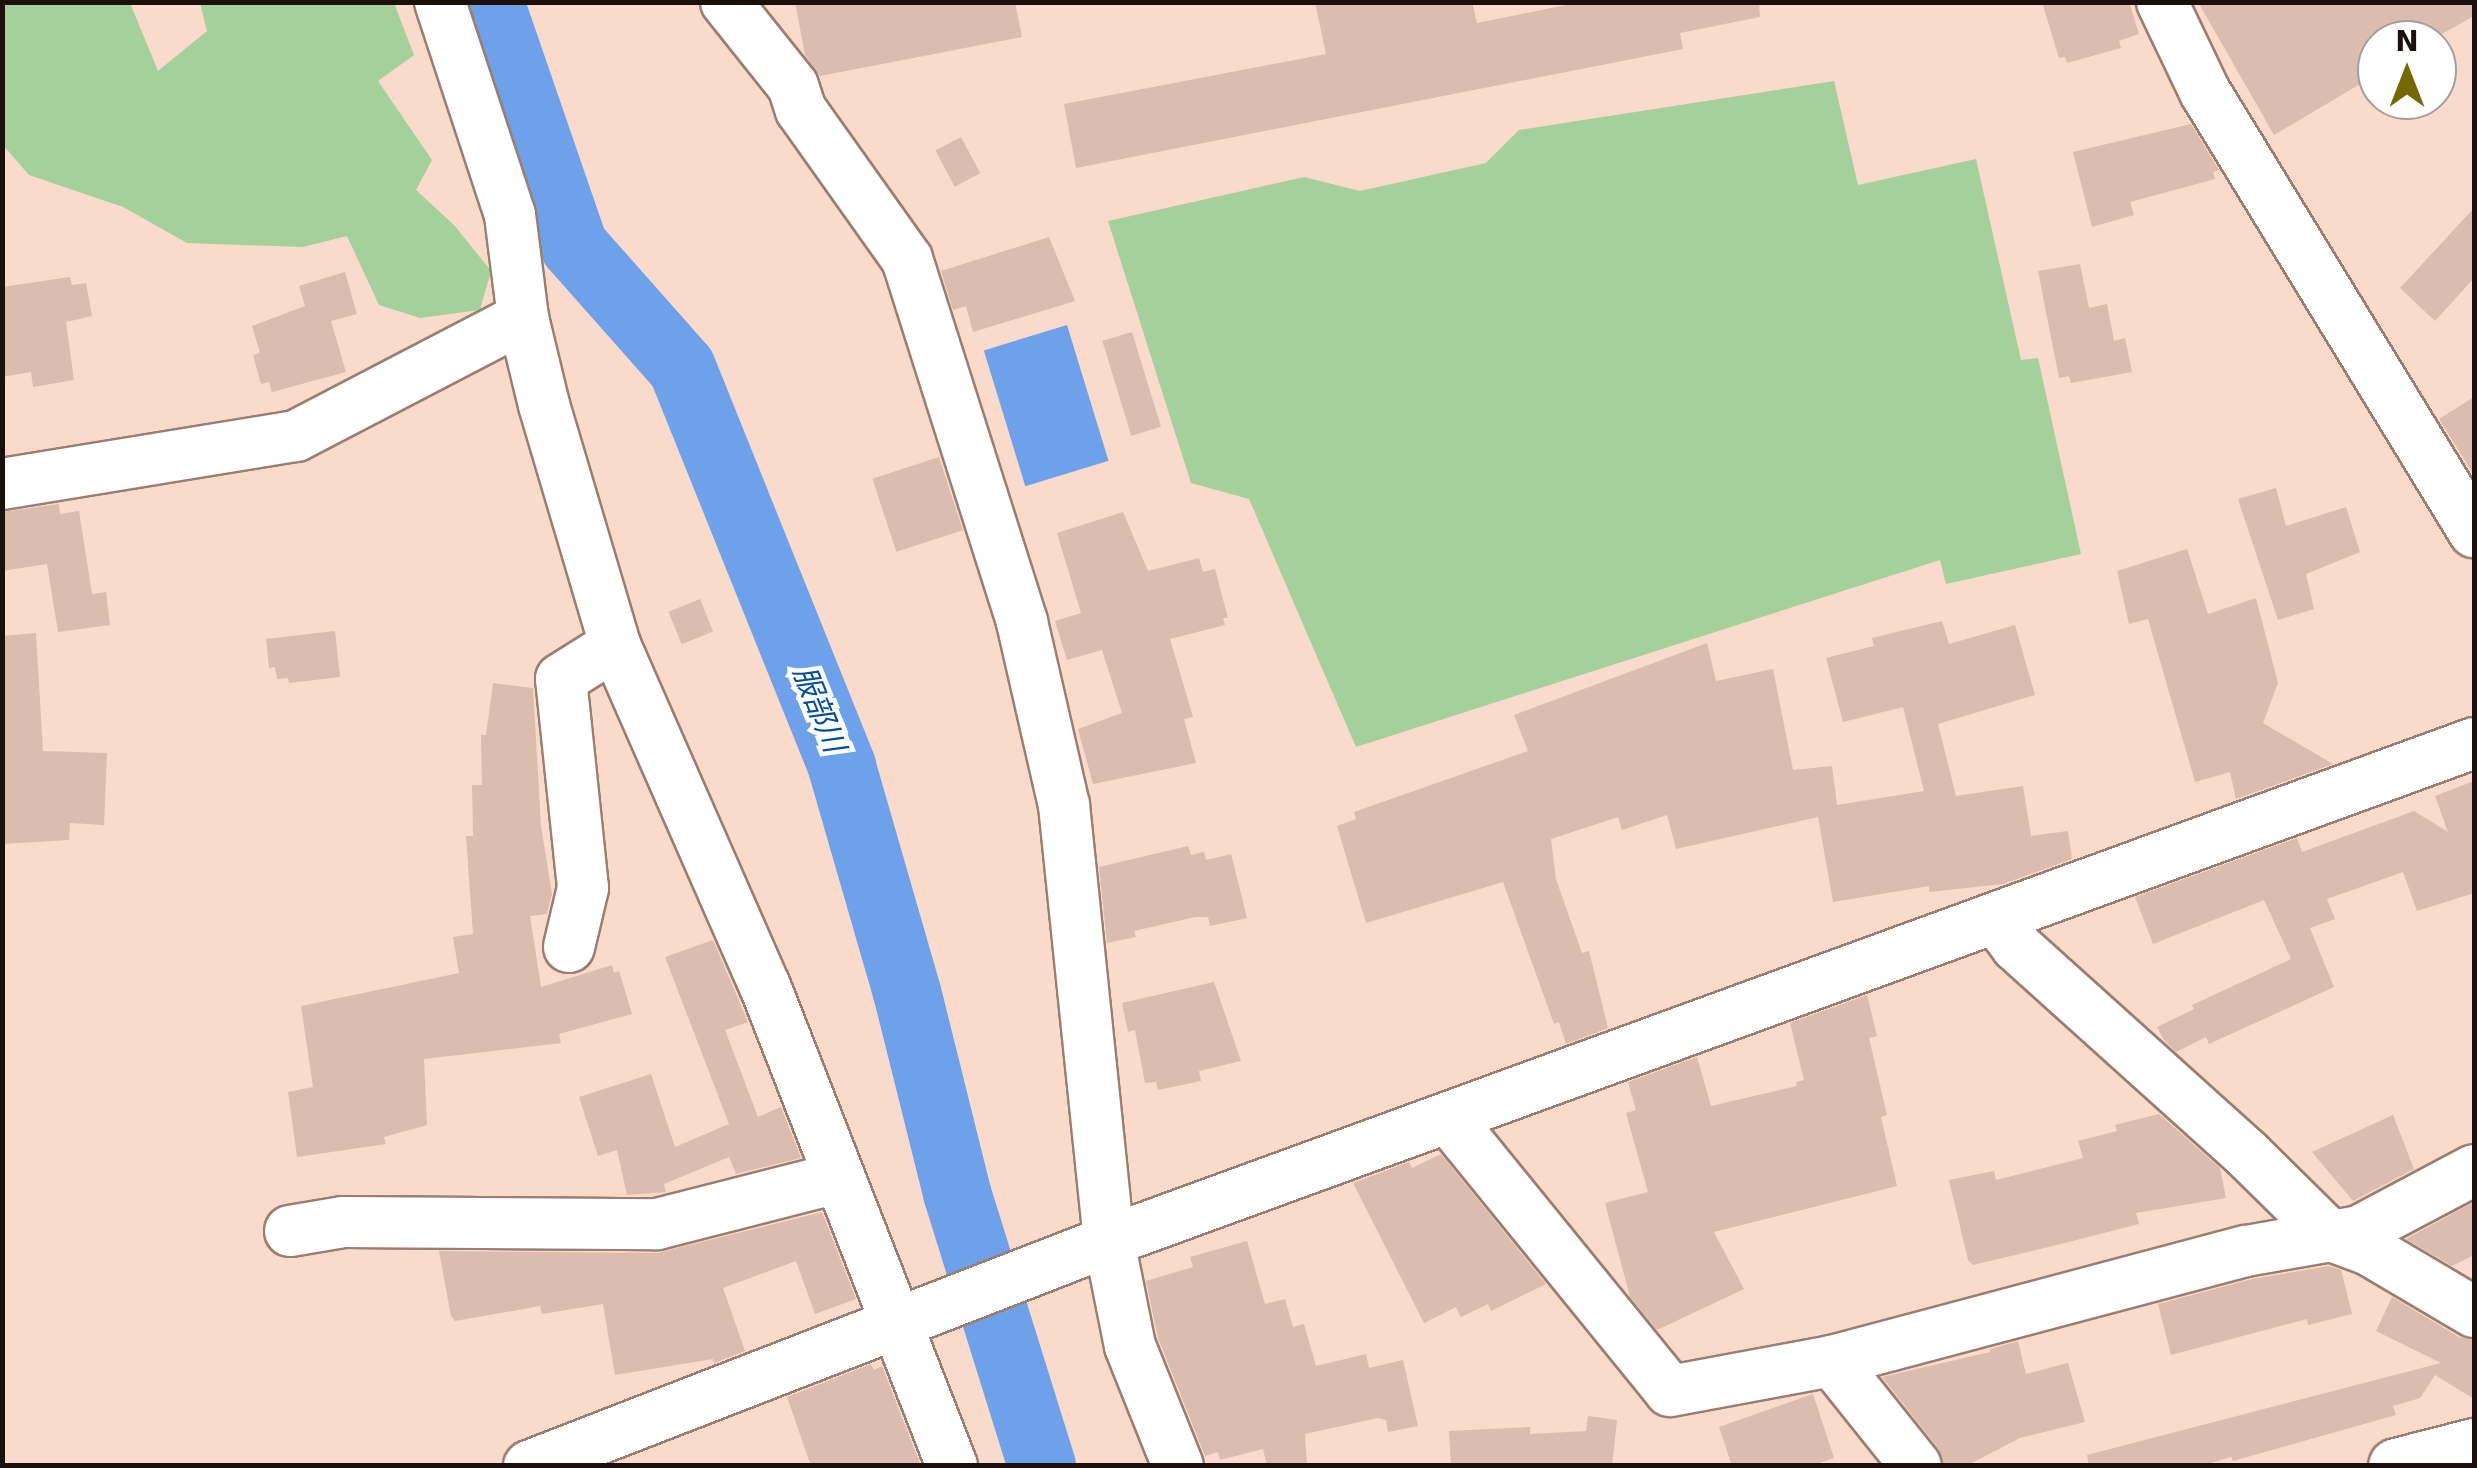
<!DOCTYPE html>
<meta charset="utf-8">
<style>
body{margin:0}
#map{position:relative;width:2477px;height:1468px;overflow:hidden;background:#f9dacb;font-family:"DejaVu Sans","Noto Sans JP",sans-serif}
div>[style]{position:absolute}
.green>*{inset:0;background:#a4d09b}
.water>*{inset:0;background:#6da1e9;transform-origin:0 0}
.stream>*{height:11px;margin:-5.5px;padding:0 5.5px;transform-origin:5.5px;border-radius:5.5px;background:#6da1e9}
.river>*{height:68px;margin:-34px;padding:0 34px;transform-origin:34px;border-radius:34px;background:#6da1e9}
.building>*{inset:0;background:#dbbcae;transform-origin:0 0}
.roads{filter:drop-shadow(2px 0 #9a7e70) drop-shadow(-2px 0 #9a7e70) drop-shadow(0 2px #9a7e70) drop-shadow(0 -2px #9a7e70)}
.minor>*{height:50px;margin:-25px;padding:0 25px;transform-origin:25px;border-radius:25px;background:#fff}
.major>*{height:55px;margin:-27.5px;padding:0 27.5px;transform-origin:27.5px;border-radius:27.5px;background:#fff}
span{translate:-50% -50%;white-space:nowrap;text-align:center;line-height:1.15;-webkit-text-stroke:9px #fff;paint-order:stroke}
.water-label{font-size:30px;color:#034c9f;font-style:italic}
.frame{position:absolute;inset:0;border:5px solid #1b100b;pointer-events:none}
.north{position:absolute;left:2357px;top:20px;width:100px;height:100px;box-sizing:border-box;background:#fff;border:2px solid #a49f9d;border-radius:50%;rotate:0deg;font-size:28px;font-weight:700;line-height:40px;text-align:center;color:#1b100b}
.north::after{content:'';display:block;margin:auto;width:35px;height:45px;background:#756800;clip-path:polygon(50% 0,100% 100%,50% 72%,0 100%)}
</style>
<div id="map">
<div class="green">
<i style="clip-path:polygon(2px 3px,130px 3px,158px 71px,207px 31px,200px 3px,394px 3px,414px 55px,378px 81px,432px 160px,416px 190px,454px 225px,491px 271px,480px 310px,420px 318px,379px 305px,347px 236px,303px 247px,187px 243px,123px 207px,29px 175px,3px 145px)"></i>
<i style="clip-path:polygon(1834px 81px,1858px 185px,1976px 159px,2021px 360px,2038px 358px,2081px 554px,1946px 584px,1940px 560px,1356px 747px,1249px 499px,1191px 483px,1108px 221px,1304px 177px,1360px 191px,1486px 163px,1519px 130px)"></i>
</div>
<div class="water">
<i style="left:1067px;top:325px;width:142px;height:87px;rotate:73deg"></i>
</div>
<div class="stream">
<i style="left:525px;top:255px;width:50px;rotate:-10.4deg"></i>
</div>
<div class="river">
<i style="left:490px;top:2px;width:258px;rotate:71deg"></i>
<i style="left:574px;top:246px;width:163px;rotate:48.5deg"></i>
<i style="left:682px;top:368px;width:430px;rotate:68.1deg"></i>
<i style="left:842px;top:767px;width:234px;rotate:73.9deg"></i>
<i style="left:907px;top:992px;width:207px;rotate:76deg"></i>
<i style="left:957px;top:1193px;width:286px;rotate:72.7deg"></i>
</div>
<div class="building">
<i style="clip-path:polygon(795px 2px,1015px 2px,1022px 37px,820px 76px,805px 55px)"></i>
<i style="clip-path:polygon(1315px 2px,1472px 2px,1477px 23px,1581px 2px,1759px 2px,1760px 17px,1680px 33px,1683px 49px,1076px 168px,1064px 104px,1326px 54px)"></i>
<i style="clip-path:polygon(2042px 2px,2129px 2px,2139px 34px,2119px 41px,2121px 48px,2067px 63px,2065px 57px,2059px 58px)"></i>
<i style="clip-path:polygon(2198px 2px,2474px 2px,2474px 16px,2431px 40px,2377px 40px,2377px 74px,2274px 135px)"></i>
<i style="clip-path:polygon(2191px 124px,2219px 170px,2213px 172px,2215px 179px,2130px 202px,2134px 215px,2092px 227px,2073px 152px)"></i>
<i style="left:961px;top:137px;width:41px;height:29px;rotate:62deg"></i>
<i style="clip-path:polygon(2474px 208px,2474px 278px,2435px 321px,2400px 288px)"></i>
<i style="clip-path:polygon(1049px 237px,1075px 301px,973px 332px,966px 306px,953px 310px,941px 271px)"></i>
<i style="clip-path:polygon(2080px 264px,2089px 308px,2107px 304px,2114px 341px,2125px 338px,2132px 372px,2071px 383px,2069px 376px,2059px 378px,2038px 271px)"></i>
<i style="clip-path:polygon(345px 272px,357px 314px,331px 321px,346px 372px,272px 392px,269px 382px,261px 384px,253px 355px,260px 353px,252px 326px,305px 306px,299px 286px)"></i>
<i style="clip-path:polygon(70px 277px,72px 285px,86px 283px,92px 316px,66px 322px,74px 380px,33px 387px,31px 372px,2px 377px,2px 287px)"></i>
<i style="left:1132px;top:332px;width:99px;height:31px;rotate:73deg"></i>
<i style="clip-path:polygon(2474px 397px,2474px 475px,2439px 419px)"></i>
<i style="left:939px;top:457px;width:77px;height:70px;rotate:72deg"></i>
<i style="clip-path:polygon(2276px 488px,2286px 526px,2346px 507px,2360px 552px,2306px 574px,2314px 609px,2278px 620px,2238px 499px)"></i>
<i style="clip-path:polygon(59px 504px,60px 514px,79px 511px,92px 594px,106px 592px,110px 625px,58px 632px,47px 564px,2px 571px,2px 512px)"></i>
<i style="clip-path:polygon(1123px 512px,1148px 571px,1199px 558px,1203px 572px,1215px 569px,1228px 618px,1223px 618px,1225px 625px,1170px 639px,1193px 717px,1184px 719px,1196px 763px,1093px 784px,1078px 729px,1122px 713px,1102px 650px,1067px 660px,1055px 621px,1081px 613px,1057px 533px)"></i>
<i style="clip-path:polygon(2187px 549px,2208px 614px,2256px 598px,2278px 683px,2263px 723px,2333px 764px,2236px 799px,2230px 772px,2195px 782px,2148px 619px,2129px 624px,2117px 571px)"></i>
<i style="left:700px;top:599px;width:35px;height:34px;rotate:68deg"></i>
<i style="clip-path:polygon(1942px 621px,1949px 644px,2015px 625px,2035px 695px,1938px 724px,1956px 796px,2023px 786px,2031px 836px,2068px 831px,2072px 859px,2003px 884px,1929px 892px,1929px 886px,1833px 902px,1818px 817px,1676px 849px,1667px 815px,1622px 830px,1618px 817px,1551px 839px,1556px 879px,1582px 953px,1589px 951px,1608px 1028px,1566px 1044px,1559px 1022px,1554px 1024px,1503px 882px,1366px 923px,1337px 826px,1356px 819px,1354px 812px,1528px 751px,1514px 715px,1707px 643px,1716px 681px,1773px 669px,1793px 770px,1832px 766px,1837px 805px,1924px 791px,1903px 707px,1843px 722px,1826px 658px,1874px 646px,1872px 638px)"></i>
<i style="clip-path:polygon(335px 631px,340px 677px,289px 683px,288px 678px,277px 679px,275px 667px,269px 668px,266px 639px)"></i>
<i style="clip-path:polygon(36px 633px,43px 751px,107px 753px,104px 825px,70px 823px,69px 840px,2px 844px,2px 636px)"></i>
<i style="clip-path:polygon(493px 683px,533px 688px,541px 826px,552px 894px,547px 914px,530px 916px,541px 987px,612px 965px,614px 973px,619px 971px,632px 1014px,559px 1034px,561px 1043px,424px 1059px,427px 1125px,384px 1137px,386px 1144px,297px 1157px,288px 1092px,313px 1087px,301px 1006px,459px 973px,453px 937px,473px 934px,466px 836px,473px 836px,472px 785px,482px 785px,481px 735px,486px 735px)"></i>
<i style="clip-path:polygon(2474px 781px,2474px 893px,2417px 911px,2403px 872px,2327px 899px,2335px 919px,2310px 928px,2334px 987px,2209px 1044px,2206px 1037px,2176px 1052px,2164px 1040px,2157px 1027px,2194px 1009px,2192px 1005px,2291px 959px,2264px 900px,2153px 944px,2135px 897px,2297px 838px,2302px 852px,2414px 811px,2448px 832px,2435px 796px)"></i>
<i style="clip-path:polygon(1188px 846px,1191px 855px,1204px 852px,1206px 860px,1231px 854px,1247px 918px,1210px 926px,1208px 917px,1195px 917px,1134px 931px,1136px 937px,1107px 943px,1099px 867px)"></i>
<i style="clip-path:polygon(713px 940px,748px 1022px,725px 1030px,758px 1117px,781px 1107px,801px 1158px,736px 1174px,729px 1157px,664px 1184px,666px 1192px,627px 1195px,617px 1150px,598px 1156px,579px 1097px,651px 1074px,675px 1147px,729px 1124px,665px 957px)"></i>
<i style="clip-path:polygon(1214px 982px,1241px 1061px,1199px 1071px,1201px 1081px,1158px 1090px,1156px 1082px,1145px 1083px,1135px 1030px,1128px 1032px,1122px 1003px)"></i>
<i style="clip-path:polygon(1867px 995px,1877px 1036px,1869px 1038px,1887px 1115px,1881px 1117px,1897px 1186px,1714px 1232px,1744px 1289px,1657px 1330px,1630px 1297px,1605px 1203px,1648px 1192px,1626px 1113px,1636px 1110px,1628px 1082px,1697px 1057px,1711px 1106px,1797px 1086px,1796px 1082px,1804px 1080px,1790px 1023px)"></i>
<i style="clip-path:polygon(2159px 1114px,2220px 1168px,2226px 1198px,2136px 1213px,2139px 1224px,2061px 1244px,1973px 1265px,1968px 1260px,1949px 1180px,1994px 1171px,1996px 1180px,2083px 1158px,2078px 1141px,2117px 1131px,2115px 1125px)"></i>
<i style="clip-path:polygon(2393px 1115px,2414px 1169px,2353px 1201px,2312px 1152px)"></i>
<i style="clip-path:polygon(1441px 1154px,1546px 1284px,1491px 1311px,1488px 1304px,1461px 1317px,1456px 1307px,1424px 1323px,1353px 1183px,1409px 1162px,1412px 1168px)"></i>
<i style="clip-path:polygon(2474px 1202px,2474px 1255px,2452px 1266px,2406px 1239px)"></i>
<i style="clip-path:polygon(822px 1212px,856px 1299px,815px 1314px,796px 1261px,723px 1288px,745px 1351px,714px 1363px,713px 1359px,615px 1375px,603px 1304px,542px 1314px,540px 1306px,455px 1321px,451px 1316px,439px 1251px,657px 1253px)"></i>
<i style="clip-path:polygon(1247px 1241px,1265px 1304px,1285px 1299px,1293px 1327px,1304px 1324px,1316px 1366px,1366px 1354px,1369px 1368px,1403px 1360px,1418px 1426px,1388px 1432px,1386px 1420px,1378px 1418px,1305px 1434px,1307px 1466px,1267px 1466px,1263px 1449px,1220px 1460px,1218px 1452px,1205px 1456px,1158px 1338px,1146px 1281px,1193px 1267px,1190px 1257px)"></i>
<i style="clip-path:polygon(2329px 1266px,2341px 1270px,2352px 1314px,2308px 1325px,2307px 1319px,2171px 1355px,2158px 1304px,2252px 1279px)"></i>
<i style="clip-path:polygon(2392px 1297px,2459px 1337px,2474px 1341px,2474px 1399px,2435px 1375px,2420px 1398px,2393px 1406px,2396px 1415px,2233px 1461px,2231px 1457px,2201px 1466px,2089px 1466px,2087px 1455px,2441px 1363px,2376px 1331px)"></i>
<i style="clip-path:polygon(2018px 1341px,2026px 1374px,2068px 1363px,2085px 1422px,2020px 1438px,1966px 1466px,1944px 1466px,1938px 1448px,1882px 1377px,1990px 1352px,1990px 1349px)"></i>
<i style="clip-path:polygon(871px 1364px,874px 1370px,882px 1366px,921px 1466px,811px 1466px,787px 1397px)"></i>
<i style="clip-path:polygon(1813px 1394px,1834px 1458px,1811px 1466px,1732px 1466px,1719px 1427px)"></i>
<i style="clip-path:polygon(1588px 1416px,1617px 1420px,1612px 1466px,1451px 1466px,1449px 1431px,1530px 1427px,1530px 1434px,1586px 1431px)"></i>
</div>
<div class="roads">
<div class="minor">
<i style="left:440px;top:2px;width:224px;rotate:71.8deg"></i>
<i style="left:510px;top:215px;width:104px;rotate:82.8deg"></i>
<i style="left:523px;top:318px;width:89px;rotate:76.4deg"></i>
<i style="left:544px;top:405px;width:250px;rotate:73.5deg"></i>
<i style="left:615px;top:645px;width:373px;rotate:66.3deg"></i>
<i style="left:765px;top:986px;width:515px;rotate:68.71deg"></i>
<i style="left:726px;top:2px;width:107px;rotate:51.4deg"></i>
<i style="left:793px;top:86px;width:25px;rotate:72deg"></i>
<i style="left:801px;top:110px;width:183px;rotate:54.6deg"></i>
<i style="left:907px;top:259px;width:381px;rotate:72.4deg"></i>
<i style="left:1022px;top:622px;width:188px;rotate:77.1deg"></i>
<i style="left:1064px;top:805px;width:438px;rotate:84.1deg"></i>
<i style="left:1109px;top:1241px;width:107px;rotate:78.7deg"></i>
<i style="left:1130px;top:1346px;width:129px;rotate:68.2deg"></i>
<i style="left:2162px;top:2px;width:100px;rotate:64.5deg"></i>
<i style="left:2205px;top:92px;width:516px;rotate:58.56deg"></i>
<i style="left:2px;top:484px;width:298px;rotate:-9.3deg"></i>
<i style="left:296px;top:436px;width:256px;rotate:-27.5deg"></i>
<i style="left:1996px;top:919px;width:34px;rotate:53deg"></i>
<i style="left:2016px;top:946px;width:312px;rotate:42deg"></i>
<i style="left:2248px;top:1155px;width:114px;rotate:44.6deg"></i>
<i style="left:2329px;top:1235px;width:43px;rotate:20.6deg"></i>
<i style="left:2369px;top:1250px;width:122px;rotate:30.6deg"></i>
<i style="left:569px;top:947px;width:61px;rotate:-76.7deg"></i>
<i style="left:583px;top:888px;width:210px;rotate:-96deg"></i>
<i style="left:561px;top:679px;width:64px;rotate:-32.2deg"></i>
<i style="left:1449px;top:1119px;width:350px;rotate:50.9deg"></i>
<i style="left:1670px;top:1391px;width:165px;rotate:-10.5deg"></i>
<i style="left:1832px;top:1361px;width:428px;rotate:-14.9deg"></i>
<i style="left:2246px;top:1251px;width:115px;rotate:-10deg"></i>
<i style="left:2359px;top:1231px;width:130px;rotate:-27.9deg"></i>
<i style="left:290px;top:1231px;width:54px;rotate:-9.6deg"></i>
<i style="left:343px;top:1222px;width:314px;rotate:0.4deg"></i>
<i style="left:657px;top:1224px;width:187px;rotate:-14.3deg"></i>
<i style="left:1832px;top:1361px;width:134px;rotate:51.3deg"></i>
<i style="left:529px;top:1466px;width:622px;rotate:-21.2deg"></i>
<i style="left:1109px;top:1241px;width:1453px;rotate:-20.04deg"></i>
</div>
<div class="major">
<i style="left:2396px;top:1466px;width:81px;rotate:-14.4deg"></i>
</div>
</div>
<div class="water-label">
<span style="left:819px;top:709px;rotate:68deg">服部川</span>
</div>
<div class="frame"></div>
<div class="north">N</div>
</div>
